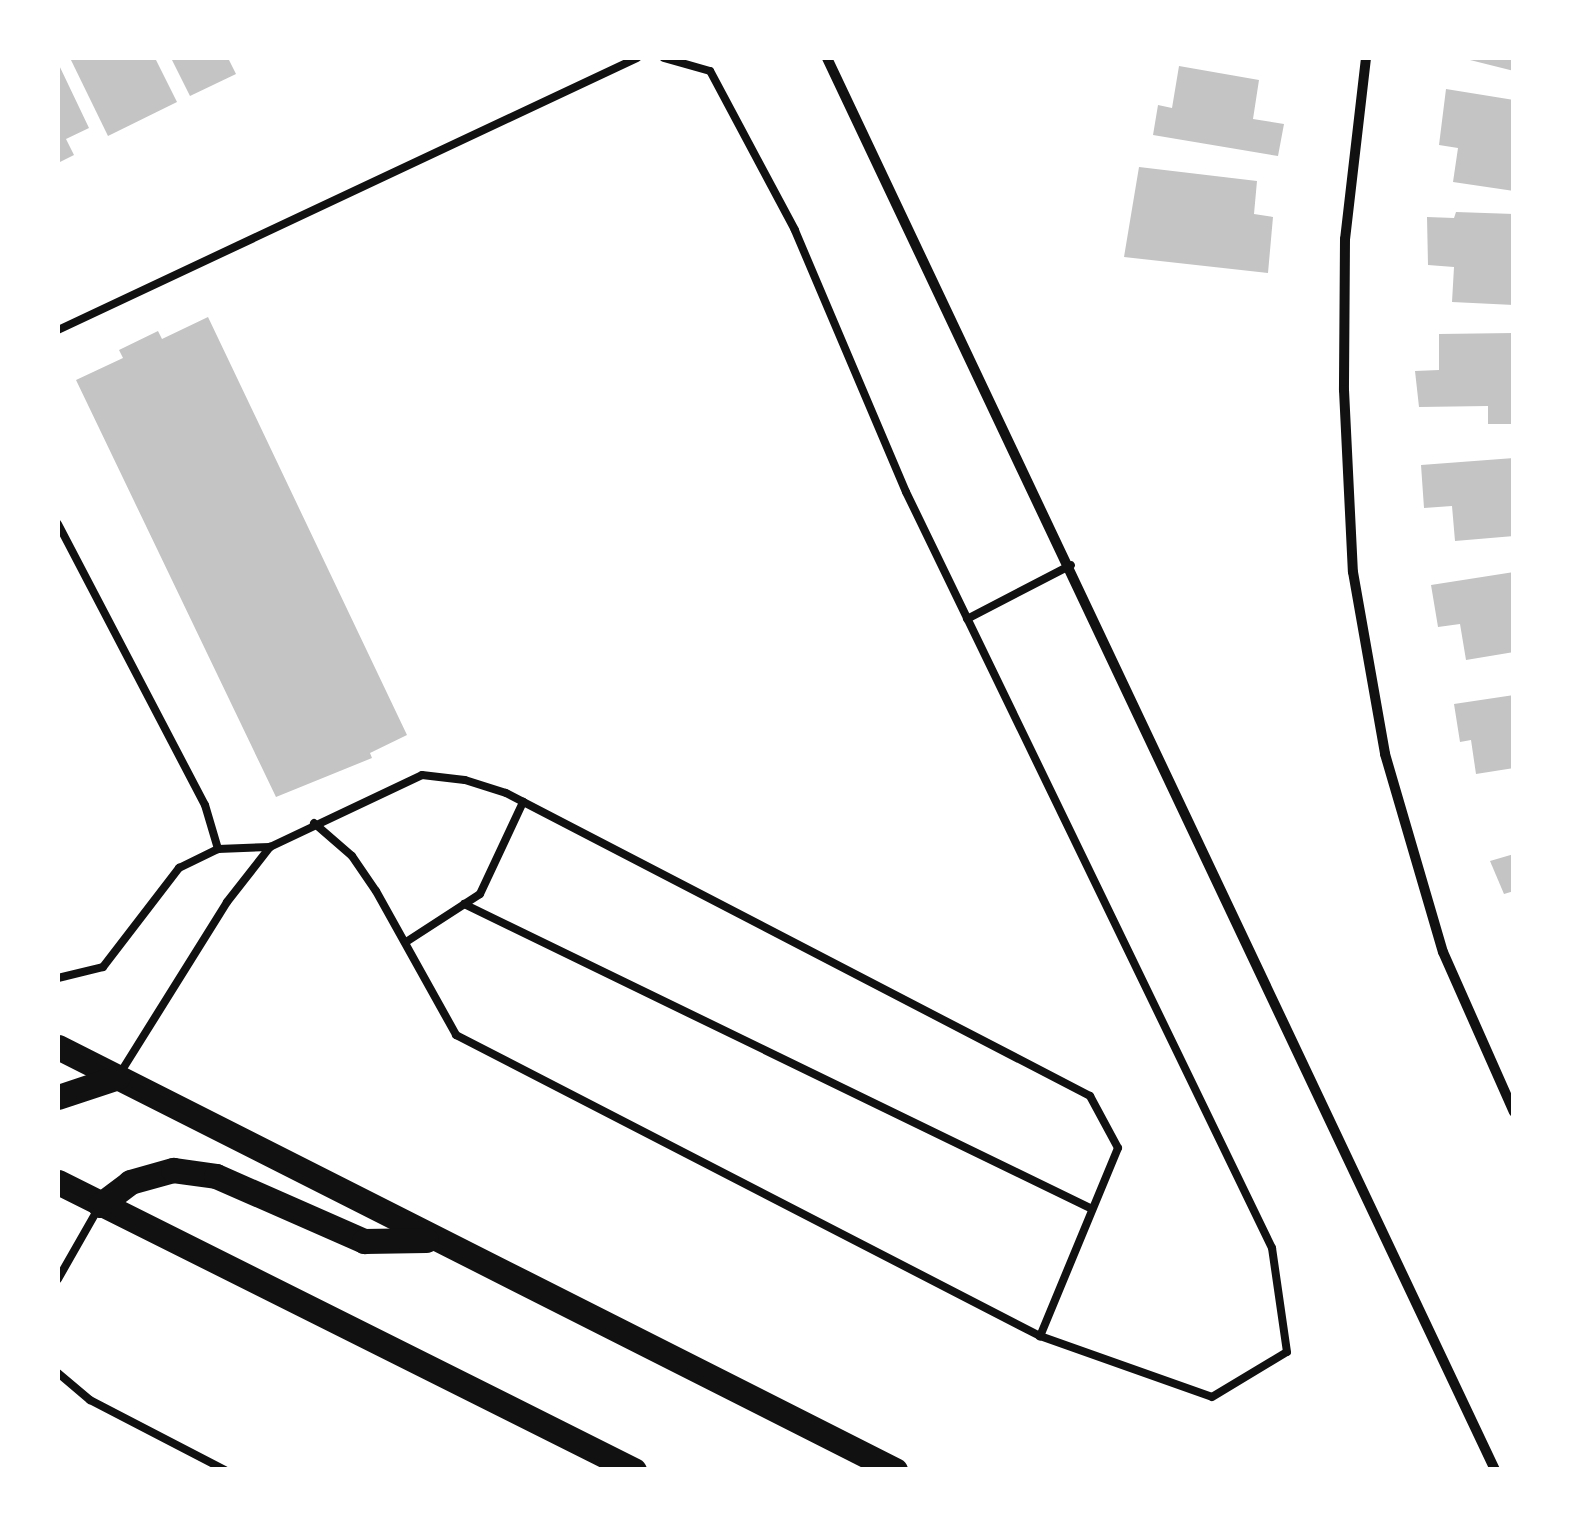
<!DOCTYPE html>
<style>
body{margin:0}
#map{position:relative;width:1571px;height:1527px;overflow:hidden;background:#fff;font-family:Ubuntu,sans-serif}
div>[style]{position:absolute}
.building>*{inset:0;background:#c4c4c4}
.service>*{height:8px;margin:-4px;padding:0 4px;transform-origin:4px;border-radius:4px;background:#111}
.minor>*{height:10px;margin:-5px;padding:0 5px;transform-origin:5px;border-radius:5px;background:#111}
.primary>*{height:25px;margin:-12.5px;padding:0 12.5px;transform-origin:12.5px;border-radius:12.5px;background:#111}
span{translate:-50% -50%;white-space:nowrap;text-align:center;line-height:1.15;-webkit-text-stroke:10px #fff;paint-order:stroke}
.frame{position:absolute;inset:0;border:60px solid #fff;pointer-events:none}
</style>
<div id="map">
<div class="building">
<i style="clip-path:polygon(70px 58px,155px 58px,177px 102px,108px 136px)"></i>
<i style="clip-path:polygon(171px 58px,228px 58px,236px 74px,190px 96px)"></i>
<i style="clip-path:polygon(1514px 58px,1514px 71px,1466px 59px,1466px 58px)"></i>
<i style="clip-path:polygon(58px 63px,89px 128px,66px 139px,74px 155px,58px 163px)"></i>
<i style="clip-path:polygon(1179px 66px,1259px 80px,1253px 119px,1284px 124px,1278px 156px,1153px 135px,1158px 105px,1172px 108px)"></i>
<i style="clip-path:polygon(1446px 89px,1514px 100px,1514px 191px,1453px 182px,1458px 148px,1439px 145px)"></i>
<i style="clip-path:polygon(1139px 167px,1257px 181px,1254px 214px,1273px 217px,1268px 273px,1124px 257px)"></i>
<i style="clip-path:polygon(1456px 212px,1514px 214px,1514px 305px,1452px 302px,1454px 267px,1428px 265px,1427px 217px,1454px 218px)"></i>
<i style="clip-path:polygon(208px 317px,407px 735px,370px 753px,372px 758px,276px 797px,76px 380px,123px 358px,119px 350px,158px 331px,162px 339px)"></i>
<i style="clip-path:polygon(1514px 333px,1514px 424px,1488px 424px,1488px 406px,1419px 407px,1415px 371px,1439px 370px,1439px 334px)"></i>
<i style="clip-path:polygon(1514px 458px,1514px 536px,1455px 541px,1452px 506px,1424px 508px,1421px 465px)"></i>
<i style="clip-path:polygon(1514px 572px,1514px 652px,1466px 660px,1460px 624px,1438px 627px,1431px 585px)"></i>
<i style="clip-path:polygon(1514px 695px,1514px 768px,1476px 774px,1471px 740px,1460px 742px,1454px 704px)"></i>
<i style="clip-path:polygon(1514px 854px,1514px 891px,1504px 894px,1490px 861px)"></i>
</div>
<div class="service">
<i style="left:58px;top:330px;width:640px;rotate:-25.16deg"></i>
<i style="left:58px;top:524px;width:317px;rotate:62.4deg"></i>
<i style="left:205px;top:805px;width:46px;rotate:73.5deg"></i>
<i style="left:967px;top:619px;width:117px;rotate:-27.4deg"></i>
<i style="left:314px;top:823px;width:50px;rotate:41deg"></i>
<i style="left:352px;top:856px;width:42px;rotate:55.6deg"></i>
<i style="left:376px;top:891px;width:165px;rotate:60.9deg"></i>
<i style="left:456px;top:1035px;width:657px;rotate:27.27deg"></i>
<i style="left:464px;top:904px;width:698px;rotate:25.9deg"></i>
<i style="left:406px;top:942px;width:88px;rotate:-33deg"></i>
<i style="left:480px;top:894px;width:102px;rotate:-64.9deg"></i>
<i style="left:58px;top:978px;width:46px;rotate:-13.7deg"></i>
<i style="left:103px;top:967px;width:125px;rotate:-52.5deg"></i>
<i style="left:179px;top:868px;width:43px;rotate:-26deg"></i>
<i style="left:218px;top:849px;width:52px;rotate:-2.2deg"></i>
<i style="left:119px;top:1075px;width:204px;rotate:-58deg"></i>
<i style="left:227px;top:902px;width:70px;rotate:-52deg"></i>
<i style="left:270px;top:847px;width:168px;rotate:-25.3deg"></i>
<i style="left:422px;top:775px;width:43px;rotate:6.6deg"></i>
<i style="left:465px;top:780px;width:43px;rotate:17.6deg"></i>
<i style="left:506px;top:793px;width:658px;rotate:27.42deg"></i>
<i style="left:1090px;top:1096px;width:59px;rotate:61.7deg"></i>
<i style="left:1118px;top:1148px;width:204px;rotate:112.5deg"></i>
<i style="left:1040px;top:1336px;width:182px;rotate:19.5deg"></i>
<i style="left:1212px;top:1397px;width:87px;rotate:-31deg"></i>
<i style="left:1287px;top:1352px;width:105px;rotate:-98.2deg"></i>
<i style="left:1272px;top:1248px;width:840px;rotate:-115.83deg"></i>
<i style="left:906px;top:492px;width:285px;rotate:-113deg"></i>
<i style="left:795px;top:230px;width:180px;rotate:-118.1deg"></i>
<i style="left:710px;top:71px;width:48px;rotate:-164.2deg"></i>
<i style="left:58px;top:1279px;width:81px;rotate:-60.3deg"></i>
<i style="left:58px;top:1373px;width:42px;rotate:40.2deg"></i>
<i style="left:90px;top:1400px;width:152px;rotate:27.4deg"></i>
</div>
<div class="minor">
<i style="left:827px;top:58px;width:1562px;rotate:64.68deg"></i>
<i style="left:1366px;top:58px;width:182px;rotate:96.6deg"></i>
<i style="left:1345px;top:239px;width:151px;rotate:90.4deg"></i>
<i style="left:1344px;top:390px;width:182px;rotate:87.2deg"></i>
<i style="left:1353px;top:572px;width:185px;rotate:80deg"></i>
<i style="left:1385px;top:754px;width:206px;rotate:73.7deg"></i>
<i style="left:1443px;top:952px;width:175px;rotate:66.1deg"></i>
</div>
<div class="primary">
<i style="left:58px;top:1047px;width:938px;rotate:26.81deg"></i>
<i style="left:58px;top:1097px;width:63px;rotate:-18.4deg"></i>
<i style="left:58px;top:1182px;width:644px;rotate:26.57deg"></i>
<i style="left:100px;top:1205px;width:38px;rotate:-37deg"></i>
<i style="left:130px;top:1182px;width:45px;rotate:-15.6deg"></i>
<i style="left:173px;top:1170px;width:43px;rotate:7.9deg"></i>
<i style="left:216px;top:1176px;width:162px;rotate:23.7deg"></i>
<i style="left:364px;top:1241px;width:62px;rotate:-0.9deg"></i>
</div>
<div class="frame"></div>
</div>
